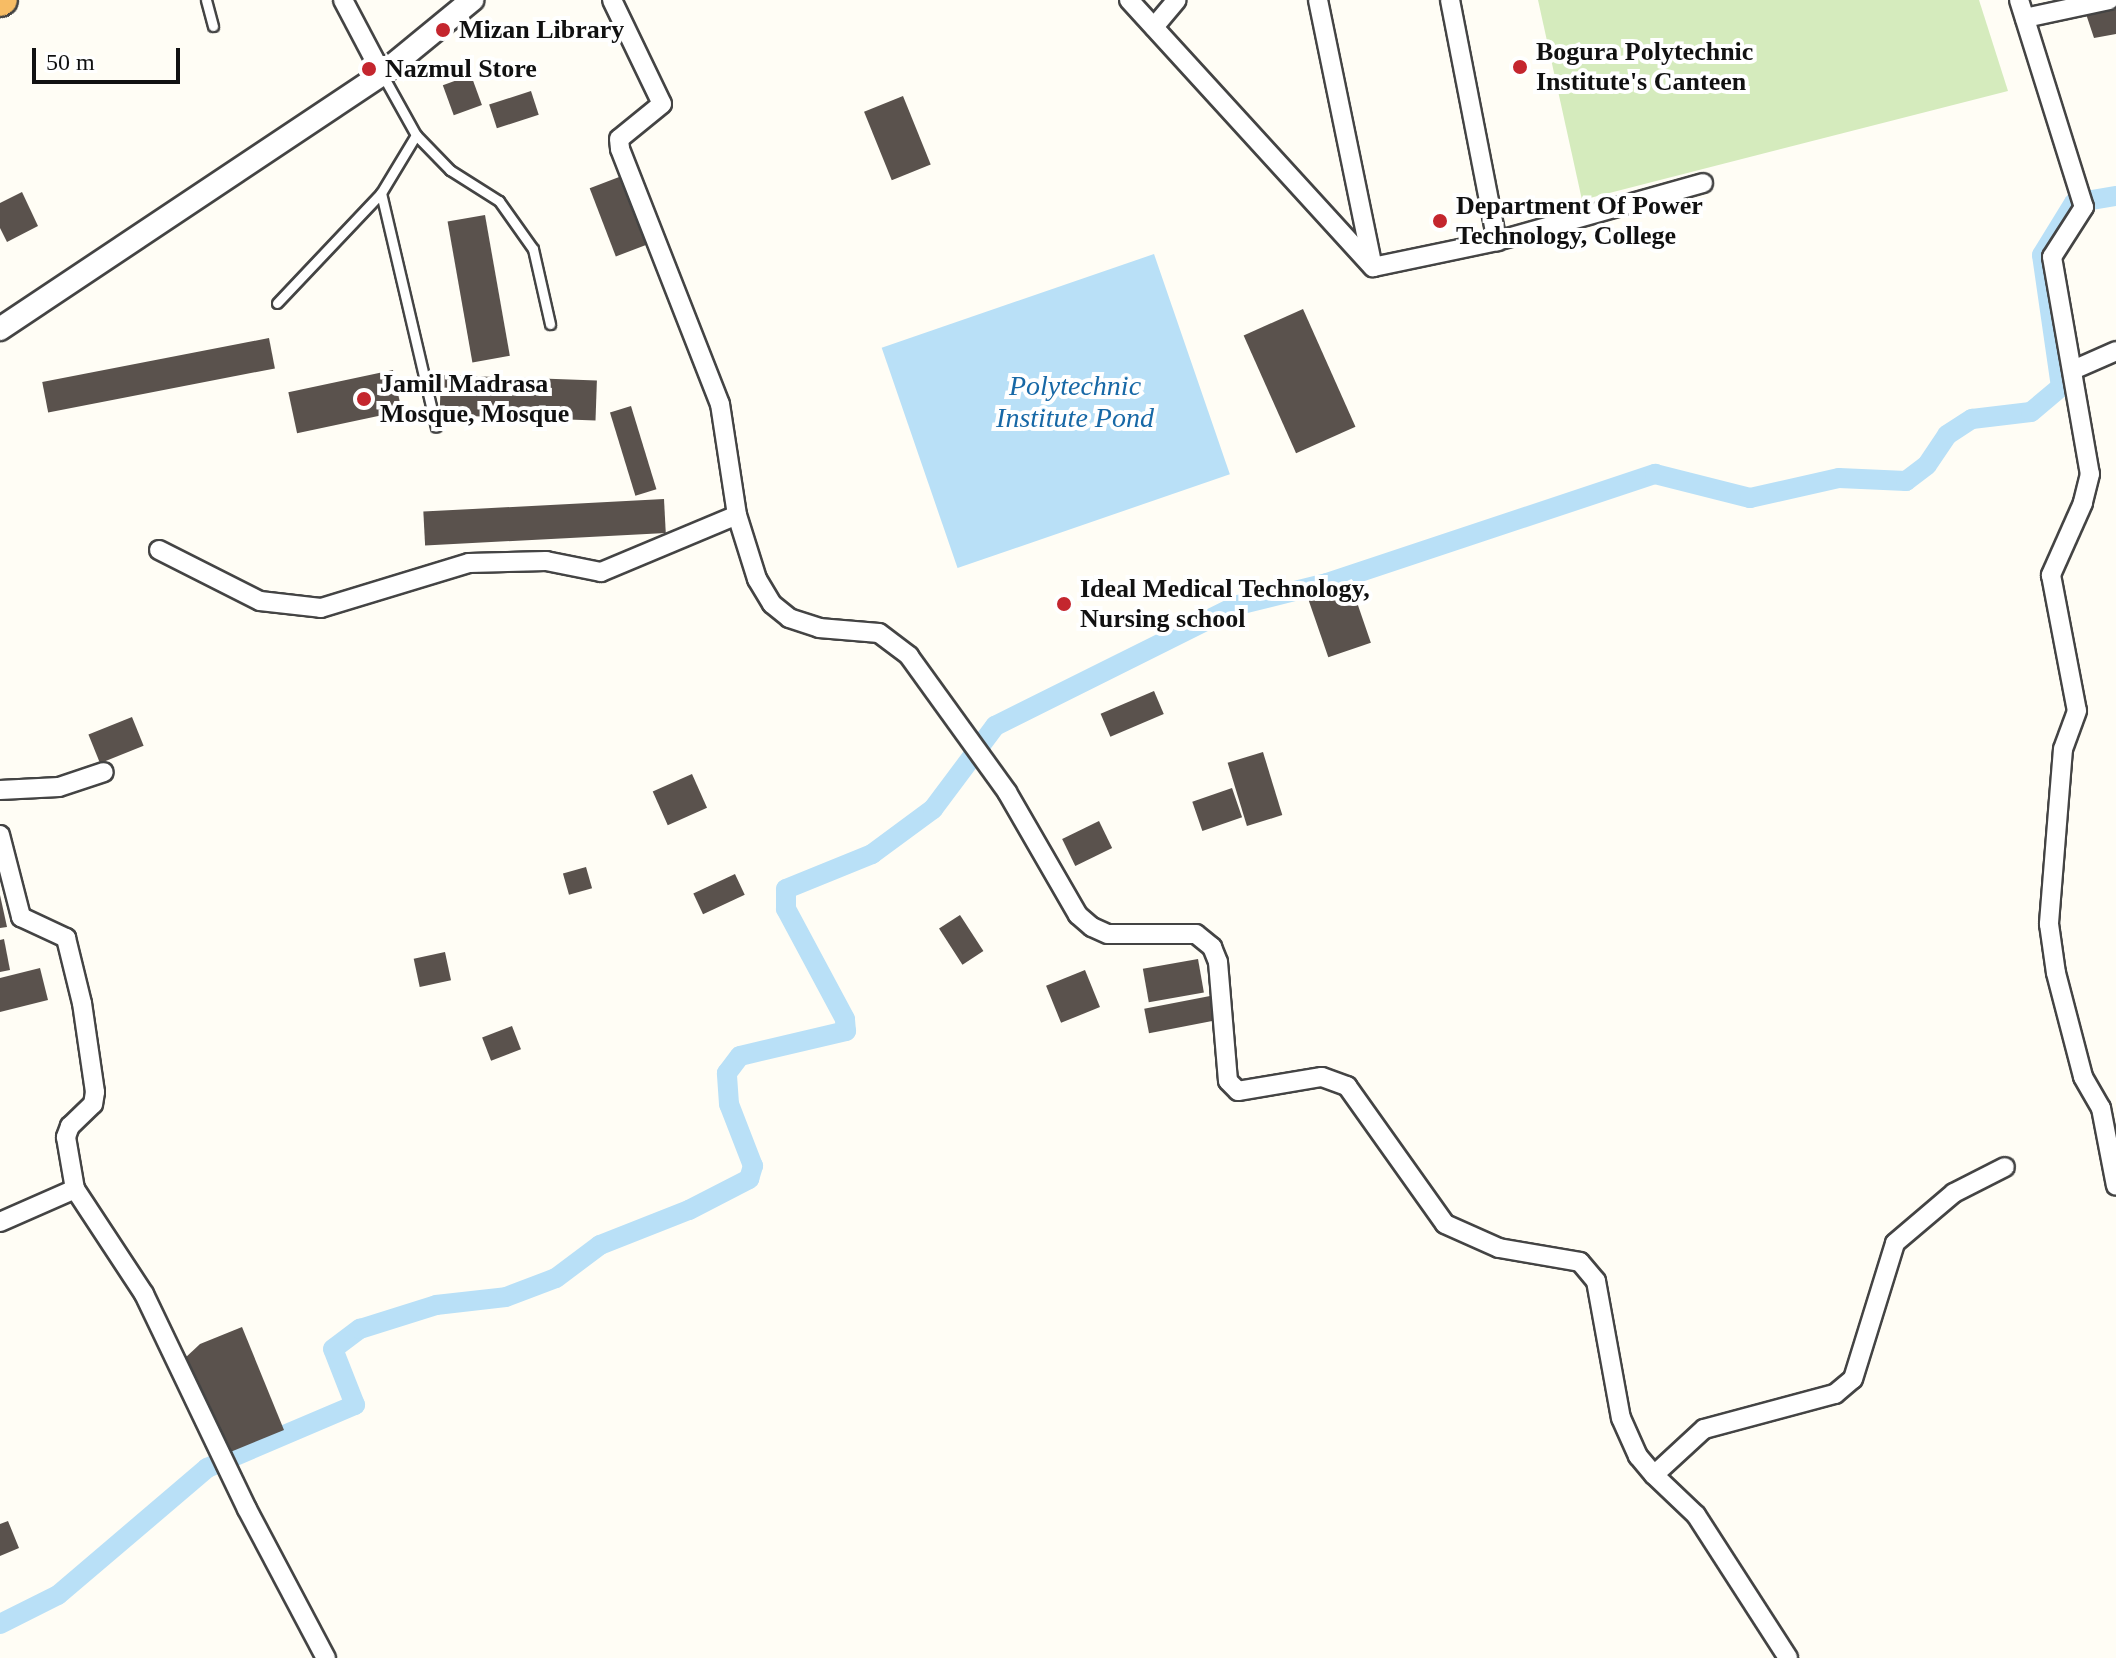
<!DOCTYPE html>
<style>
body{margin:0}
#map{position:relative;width:2116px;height:1658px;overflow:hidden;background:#fffdf5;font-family:Georgia,serif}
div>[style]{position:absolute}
.green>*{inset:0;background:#d5ebbd}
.water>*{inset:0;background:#b9e0f7;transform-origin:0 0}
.canal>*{height:20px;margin:-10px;padding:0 10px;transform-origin:10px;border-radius:10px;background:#b9e0f7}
.building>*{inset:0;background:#5a524d;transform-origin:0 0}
.roads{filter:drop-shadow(2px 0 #444) drop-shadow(-2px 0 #444) drop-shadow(0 2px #444) drop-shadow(0 -2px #444)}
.service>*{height:9px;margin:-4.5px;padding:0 4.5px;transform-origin:4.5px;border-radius:4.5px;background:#fff}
.minor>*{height:18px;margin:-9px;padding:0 9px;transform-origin:9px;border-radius:9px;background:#fff}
.tertiary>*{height:22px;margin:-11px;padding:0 11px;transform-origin:11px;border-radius:11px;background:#fff}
.trunk>*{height:30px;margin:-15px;padding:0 15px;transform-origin:15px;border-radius:15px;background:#f7bc64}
.dots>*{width:22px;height:22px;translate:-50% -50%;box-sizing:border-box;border:4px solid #fff;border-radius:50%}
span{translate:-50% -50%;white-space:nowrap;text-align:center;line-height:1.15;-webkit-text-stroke:8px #fff;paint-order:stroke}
.poi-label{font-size:26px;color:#111;font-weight:700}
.left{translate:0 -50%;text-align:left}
.water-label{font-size:28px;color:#1768a6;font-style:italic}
.scale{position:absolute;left:32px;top:48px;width:148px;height:36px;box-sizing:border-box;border:4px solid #111;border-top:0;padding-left:10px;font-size:24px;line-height:28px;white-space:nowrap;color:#111;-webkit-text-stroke:6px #fff;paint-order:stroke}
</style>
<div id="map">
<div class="green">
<i style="clip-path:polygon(1538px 0,1979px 0,2008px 91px,1582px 200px)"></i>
</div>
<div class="water">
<i style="left:1154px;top:254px;width:233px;height:288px;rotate:71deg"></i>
</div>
<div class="canal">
<i style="left:0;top:1624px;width:65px;rotate:-26.6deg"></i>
<i style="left:58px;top:1595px;width:196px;rotate:-40.4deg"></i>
<i style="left:207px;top:1468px;width:161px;rotate:-23.1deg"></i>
<i style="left:355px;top:1405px;width:60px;rotate:-111.4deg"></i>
<i style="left:333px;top:1349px;width:34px;rotate:-37deg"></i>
<i style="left:360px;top:1329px;width:80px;rotate:-17.5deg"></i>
<i style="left:436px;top:1305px;width:70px;rotate:-6.5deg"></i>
<i style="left:506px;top:1297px;width:53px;rotate:-20.8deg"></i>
<i style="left:556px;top:1278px;width:55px;rotate:-36.9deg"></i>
<i style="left:600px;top:1245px;width:96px;rotate:-21.5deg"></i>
<i style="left:689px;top:1210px;width:68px;rotate:-27.3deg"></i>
<i style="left:749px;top:1179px;width:14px;rotate:-73deg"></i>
<i style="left:753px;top:1166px;width:66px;rotate:-111.2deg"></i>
<i style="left:729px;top:1104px;width:31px;rotate:-94deg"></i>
<i style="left:727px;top:1073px;width:21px;rotate:-53deg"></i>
<i style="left:740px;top:1056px;width:109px;rotate:-13.3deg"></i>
<i style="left:846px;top:1031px;width:12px;rotate:-95deg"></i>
<i style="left:845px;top:1019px;width:125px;rotate:-118.2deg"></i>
<i style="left:786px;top:909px;width:20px;rotate:-90deg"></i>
<i style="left:786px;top:889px;width:93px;rotate:-22.1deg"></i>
<i style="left:872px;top:854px;width:76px;rotate:-36.4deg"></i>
<i style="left:933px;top:809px;width:104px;rotate:-53.2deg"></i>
<i style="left:995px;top:726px;width:271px;rotate:-26.5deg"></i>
<i style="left:1238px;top:605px;width:92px;rotate:-13.9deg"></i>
<i style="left:1327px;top:583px;width:346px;rotate:-18.4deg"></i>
<i style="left:1655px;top:474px;width:98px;rotate:14.2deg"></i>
<i style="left:1750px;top:498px;width:91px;rotate:-12.7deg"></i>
<i style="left:1839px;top:478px;width:67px;rotate:2.6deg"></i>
<i style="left:1906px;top:481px;width:26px;rotate:-37deg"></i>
<i style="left:1927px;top:465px;width:36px;rotate:-56deg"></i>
<i style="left:1947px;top:435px;width:30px;rotate:-33deg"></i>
<i style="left:1972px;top:419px;width:59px;rotate:-6.8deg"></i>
<i style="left:2031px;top:412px;width:39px;rotate:-40deg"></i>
<i style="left:2061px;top:387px;width:133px;rotate:-98.2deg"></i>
<i style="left:2042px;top:255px;width:61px;rotate:-58.4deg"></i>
<i style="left:2074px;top:203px;width:43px;rotate:-9.5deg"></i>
</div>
<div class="building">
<i style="clip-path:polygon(2116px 9px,2116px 34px,2094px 38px,2086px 14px)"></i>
<i style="left:471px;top:75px;width:32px;height:30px;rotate:70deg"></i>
<i style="left:531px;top:91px;width:25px;height:44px;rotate:72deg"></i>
<i style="left:903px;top:96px;width:74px;height:42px;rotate:68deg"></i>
<i style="left:627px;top:174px;width:73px;height:40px;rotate:69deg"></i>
<i style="clip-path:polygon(22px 192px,38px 226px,7px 242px,0 228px,0 203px)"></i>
<i style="left:485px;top:215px;width:143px;height:38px;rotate:80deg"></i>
<i style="left:1303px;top:309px;width:129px;height:65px;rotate:66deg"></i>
<i style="left:269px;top:338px;width:31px;height:231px;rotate:79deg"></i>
<i style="left:393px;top:370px;width:42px;height:107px;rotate:78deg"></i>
<i style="left:441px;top:375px;width:156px;height:40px;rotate:2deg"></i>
<i style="left:631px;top:406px;width:87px;height:22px;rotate:73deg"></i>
<i style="left:664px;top:499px;width:34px;height:241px;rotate:87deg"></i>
<i style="left:1351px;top:585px;width:61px;height:45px;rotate:71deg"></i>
<i style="left:1154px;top:691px;width:25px;height:58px;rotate:67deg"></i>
<i style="left:132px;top:717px;width:31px;height:47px;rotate:68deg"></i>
<i style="left:1263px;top:752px;width:66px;height:37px;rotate:73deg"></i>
<i style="left:692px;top:774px;width:37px;height:43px;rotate:66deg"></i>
<i style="left:1232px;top:788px;width:31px;height:42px;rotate:71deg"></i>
<i style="left:1099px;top:821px;width:30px;height:41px;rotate:64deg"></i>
<i style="left:586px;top:867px;width:22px;height:24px;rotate:74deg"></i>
<i style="left:735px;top:874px;width:23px;height:46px;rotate:65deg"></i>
<i style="clip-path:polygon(0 895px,7px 927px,0 928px)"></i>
<i style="left:960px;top:915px;width:43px;height:25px;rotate:57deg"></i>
<i style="clip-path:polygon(4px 939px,10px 970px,0 972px,0 940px)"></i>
<i style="left:445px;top:952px;width:29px;height:32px;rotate:78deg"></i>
<i style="left:1198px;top:959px;width:34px;height:56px;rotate:80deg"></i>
<i style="clip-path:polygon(40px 968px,48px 1000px,0 1012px,0 978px)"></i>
<i style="left:1085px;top:970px;width:40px;height:42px;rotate:68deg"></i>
<i style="left:1210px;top:996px;width:25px;height:67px;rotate:79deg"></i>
<i style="left:512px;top:1026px;width:25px;height:32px;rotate:69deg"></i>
<i style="clip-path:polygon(242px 1327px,284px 1430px,223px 1455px,184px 1359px,200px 1344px)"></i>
<i style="clip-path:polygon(8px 1521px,19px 1548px,0 1556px,0 1524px)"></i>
</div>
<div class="roads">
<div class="service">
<i style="left:206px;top:0;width:27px;rotate:75deg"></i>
<i style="left:382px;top:74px;width:70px;rotate:60.9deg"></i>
<i style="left:416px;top:135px;width:49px;rotate:45.8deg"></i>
<i style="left:450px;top:170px;width:58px;rotate:32.3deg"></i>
<i style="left:499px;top:201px;width:59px;rotate:54.7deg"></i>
<i style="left:533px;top:249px;width:77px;rotate:77.2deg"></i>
<i style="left:381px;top:193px;width:240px;rotate:76.8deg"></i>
<i style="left:277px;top:303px;width:151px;rotate:-46.6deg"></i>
<i style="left:381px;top:193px;width:68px;rotate:-58.9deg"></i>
</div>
<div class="minor">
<i style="left:343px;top:0;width:84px;rotate:62.2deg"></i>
<i style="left:612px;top:0;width:115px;rotate:64.3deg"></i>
<i style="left:662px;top:104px;width:55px;rotate:140.9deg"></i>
<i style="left:619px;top:139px;width:10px;rotate:84deg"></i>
<i style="left:620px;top:149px;width:274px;rotate:68.6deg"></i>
<i style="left:720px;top:404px;width:112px;rotate:81.3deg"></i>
<i style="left:737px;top:515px;width:67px;rotate:72.6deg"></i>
<i style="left:757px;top:579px;width:29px;rotate:59deg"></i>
<i style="left:772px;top:604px;width:22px;rotate:39deg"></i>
<i style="left:789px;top:618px;width:32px;rotate:18deg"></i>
<i style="left:819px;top:628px;width:60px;rotate:4.8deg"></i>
<i style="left:879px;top:633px;width:38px;rotate:37deg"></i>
<i style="left:909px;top:656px;width:168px;rotate:54.2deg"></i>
<i style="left:1007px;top:792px;width:142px;rotate:60deg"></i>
<i style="left:1078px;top:915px;width:18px;rotate:41deg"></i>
<i style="left:1092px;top:927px;width:17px;rotate:24deg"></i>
<i style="left:1108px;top:934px;width:88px"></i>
<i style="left:1196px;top:934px;width:21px;rotate:39deg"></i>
<i style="left:1212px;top:947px;width:16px;rotate:68deg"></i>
<i style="left:1218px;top:962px;width:119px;rotate:85.2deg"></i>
<i style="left:1228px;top:1081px;width:14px;rotate:45deg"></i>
<i style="left:1238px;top:1091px;width:85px;rotate:-9.5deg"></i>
<i style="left:1322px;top:1077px;width:27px;rotate:20deg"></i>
<i style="left:1347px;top:1086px;width:169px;rotate:54.6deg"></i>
<i style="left:1445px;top:1224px;width:59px;rotate:24deg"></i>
<i style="left:1499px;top:1248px;width:82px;rotate:9.8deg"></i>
<i style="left:1580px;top:1262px;width:25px;rotate:50deg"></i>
<i style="left:1596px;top:1281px;width:139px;rotate:79.7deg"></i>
<i style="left:1621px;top:1418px;width:42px;rotate:65.9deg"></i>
<i style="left:1638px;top:1456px;width:25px;rotate:50deg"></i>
<i style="left:1654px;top:1475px;width:68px;rotate:-42.6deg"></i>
<i style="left:1704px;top:1429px;width:136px;rotate:-15deg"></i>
<i style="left:1835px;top:1394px;width:23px;rotate:-40deg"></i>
<i style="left:1853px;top:1379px;width:142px;rotate:-72.8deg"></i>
<i style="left:1895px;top:1243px;width:77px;rotate:-40.3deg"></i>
<i style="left:1954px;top:1193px;width:57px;rotate:-27deg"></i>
<i style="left:1129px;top:0;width:362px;rotate:47.6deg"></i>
<i style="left:1373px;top:267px;width:127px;rotate:-11.8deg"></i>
<i style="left:1497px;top:241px;width:214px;rotate:-15.7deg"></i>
<i style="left:1318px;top:0;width:269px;rotate:78.4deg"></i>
<i style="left:1450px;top:0;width:246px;rotate:79deg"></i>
<i style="left:2019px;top:0;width:217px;rotate:72.6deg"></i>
<i style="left:2084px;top:207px;width:59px;rotate:122.6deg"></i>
<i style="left:2052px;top:257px;width:220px;rotate:80.1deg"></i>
<i style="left:2090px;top:474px;width:30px;rotate:104deg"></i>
<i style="left:2083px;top:503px;width:79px;rotate:114deg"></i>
<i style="left:2051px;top:575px;width:138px;rotate:79.2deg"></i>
<i style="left:2077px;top:711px;width:40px;rotate:110.2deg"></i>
<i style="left:2063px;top:749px;width:176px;rotate:94.6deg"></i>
<i style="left:2049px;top:924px;width:49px;rotate:81.9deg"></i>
<i style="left:2056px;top:973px;width:107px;rotate:75.4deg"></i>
<i style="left:2083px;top:1077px;width:36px;rotate:60deg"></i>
<i style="left:2101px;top:1108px;width:79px;rotate:79.1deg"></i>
<i style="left:2025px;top:18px;width:86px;rotate:-12.1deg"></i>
<i style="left:1154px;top:27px;width:35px;rotate:-50deg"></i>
<i style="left:2073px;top:370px;width:47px;rotate:-23.8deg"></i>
<i style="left:159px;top:550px;width:113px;rotate:26.8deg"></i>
<i style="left:260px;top:601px;width:61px;rotate:6.5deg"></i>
<i style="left:321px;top:608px;width:155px;rotate:-16.9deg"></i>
<i style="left:469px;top:563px;width:77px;rotate:-1.5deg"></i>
<i style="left:546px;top:561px;width:56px;rotate:11.3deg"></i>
<i style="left:601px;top:572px;width:147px;rotate:-22.7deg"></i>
<i style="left:0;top:790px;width:59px;rotate:-2.9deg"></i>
<i style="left:59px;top:787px;width:47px;rotate:-18.4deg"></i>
<i style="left:0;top:835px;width:85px;rotate:75.6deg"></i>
<i style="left:21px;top:917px;width:50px;rotate:25deg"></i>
<i style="left:66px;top:938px;width:67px;rotate:76.2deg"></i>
<i style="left:82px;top:1003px;width:90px;rotate:81.7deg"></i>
<i style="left:95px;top:1092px;width:12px;rotate:99deg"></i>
<i style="left:93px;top:1104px;width:32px;rotate:136deg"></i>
<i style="left:70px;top:1126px;width:12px;rotate:110deg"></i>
<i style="left:66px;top:1137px;width:53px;rotate:80.2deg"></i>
<i style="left:75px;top:1189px;width:126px;rotate:56.7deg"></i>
<i style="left:144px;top:1294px;width:238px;rotate:64.4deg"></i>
<i style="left:247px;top:1509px;width:169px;rotate:62.1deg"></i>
<i style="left:0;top:1222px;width:82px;rotate:-23.7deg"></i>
<i style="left:1654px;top:1475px;width:58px;rotate:43.6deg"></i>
<i style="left:1696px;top:1515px;width:170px;rotate:57.2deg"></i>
</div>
<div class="tertiary">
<i style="left:0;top:329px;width:459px;rotate:-33.7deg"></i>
<i style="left:382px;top:74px;width:117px;rotate:-39.4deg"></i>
</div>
<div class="trunk">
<i style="left:0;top:1px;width:2px;rotate:-27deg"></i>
</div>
</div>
<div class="dots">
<i style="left:443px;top:30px;background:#c4262e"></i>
<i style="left:1520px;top:67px;background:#c4262e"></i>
<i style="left:369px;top:69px;background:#c4262e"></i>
<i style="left:1440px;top:221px;background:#c4262e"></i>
<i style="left:364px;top:399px;background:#c4262e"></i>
<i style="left:1064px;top:604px;background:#c4262e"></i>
</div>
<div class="poi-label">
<span class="left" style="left:459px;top:30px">Mizan Library</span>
<span class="left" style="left:1536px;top:67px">Bogura Polytechnic<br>Institute's Canteen</span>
<span class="left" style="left:385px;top:69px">Nazmul Store</span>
<span class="left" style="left:1456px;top:221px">Department Of Power<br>Technology, College</span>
<span class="left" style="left:380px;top:399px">Jamil Madrasa<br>Mosque, Mosque</span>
<span class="left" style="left:1080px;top:604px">Ideal Medical Technology,<br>Nursing school</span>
</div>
<div class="water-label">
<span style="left:1075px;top:402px">Polytechnic<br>Institute Pond</span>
</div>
<div class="scale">50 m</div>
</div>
